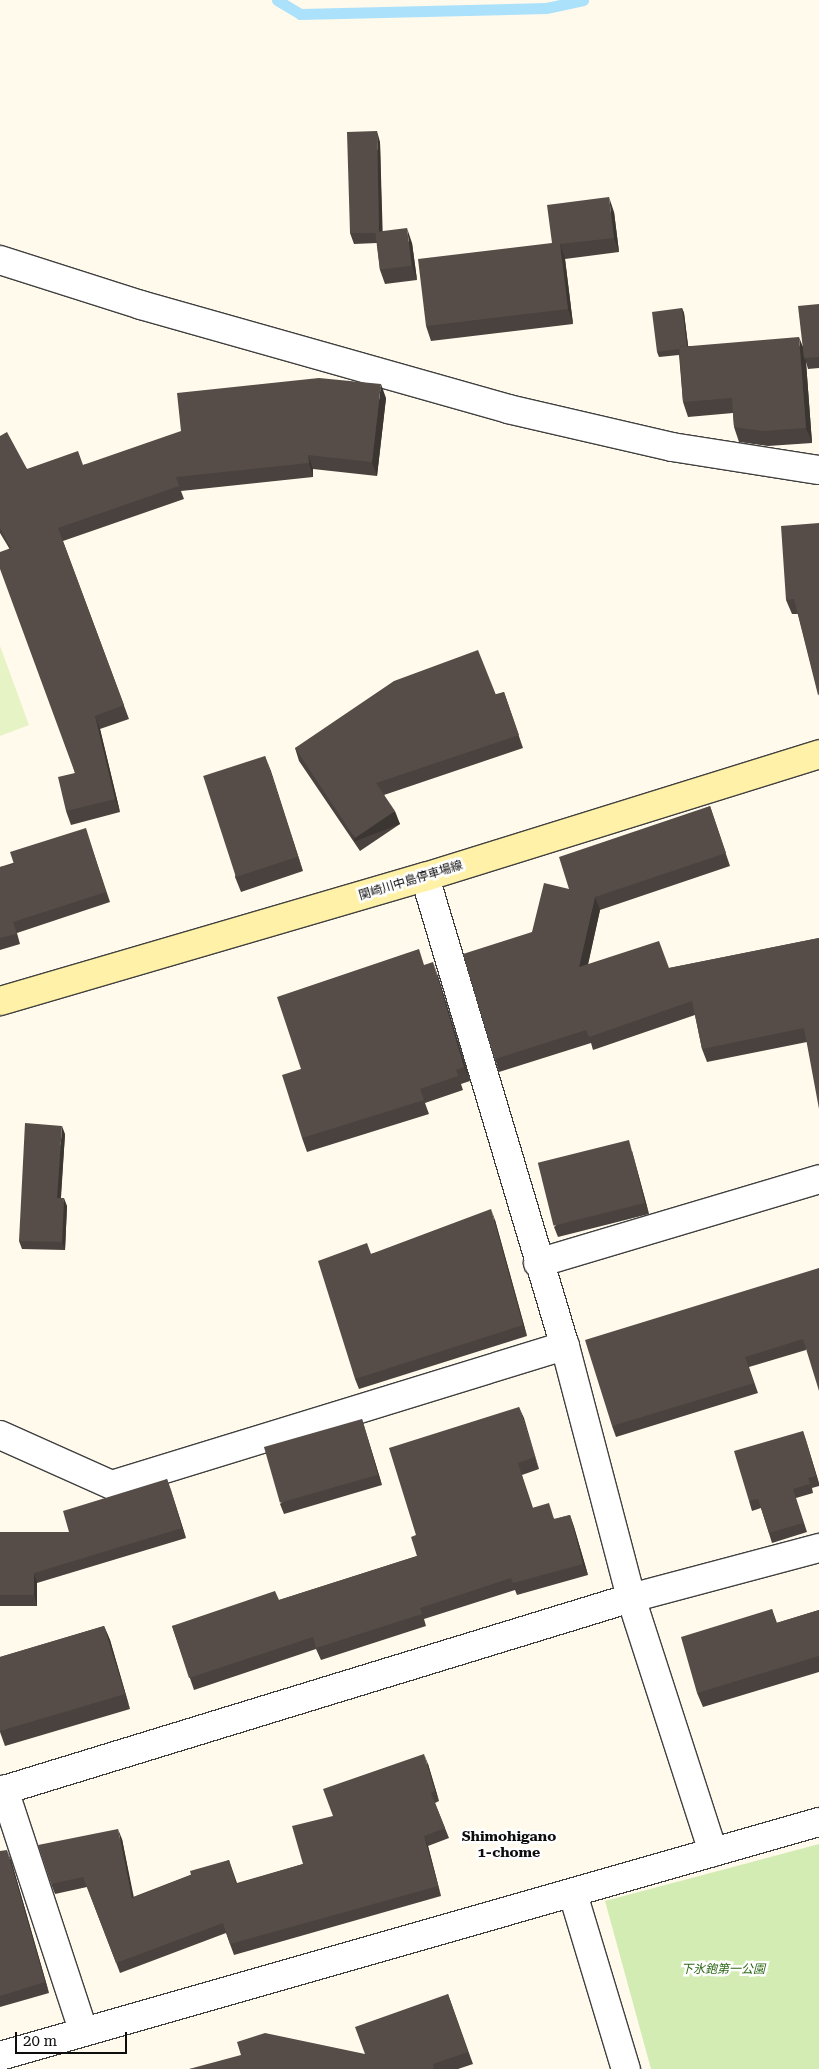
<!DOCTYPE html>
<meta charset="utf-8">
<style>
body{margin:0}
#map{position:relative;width:819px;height:2069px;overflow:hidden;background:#fffaec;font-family:"Roboto Serif","Noto Sans JP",serif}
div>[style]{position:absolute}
.green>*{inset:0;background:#d3ecb3}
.pitch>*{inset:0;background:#e5f3c5}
.stream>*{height:11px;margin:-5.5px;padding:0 5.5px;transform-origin:5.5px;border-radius:5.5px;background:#ace1fb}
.roads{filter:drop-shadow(1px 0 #404040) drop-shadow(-1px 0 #404040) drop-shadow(0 1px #404040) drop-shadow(0 -1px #404040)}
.street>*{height:28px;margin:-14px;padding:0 14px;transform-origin:14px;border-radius:14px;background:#fff}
.secondary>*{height:28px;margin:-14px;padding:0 14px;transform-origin:14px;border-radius:14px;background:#fff1a7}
.wall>*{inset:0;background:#4a423e}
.shaded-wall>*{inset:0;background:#3c3632;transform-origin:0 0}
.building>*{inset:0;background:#564d48;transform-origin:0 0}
span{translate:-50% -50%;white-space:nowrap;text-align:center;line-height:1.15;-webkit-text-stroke:5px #fff;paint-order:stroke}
.street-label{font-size:12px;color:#0d0d0d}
.park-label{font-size:12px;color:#2d6918;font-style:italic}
.neighbourhood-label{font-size:14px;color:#0d0d0d;font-weight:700}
.scale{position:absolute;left:15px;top:2032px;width:112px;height:22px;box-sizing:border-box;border:2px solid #0d0d0d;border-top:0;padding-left:6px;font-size:15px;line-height:18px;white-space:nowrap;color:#0d0d0d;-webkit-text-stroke:4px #fff;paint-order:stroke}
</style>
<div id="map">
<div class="green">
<i style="clip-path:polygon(819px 1844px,819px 2069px,651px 2069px,605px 1901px)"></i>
</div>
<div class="pitch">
<i style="clip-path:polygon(0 646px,29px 725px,0 736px)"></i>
</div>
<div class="stream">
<i style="left:277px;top:0;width:27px;rotate:31deg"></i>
<i style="left:300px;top:14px;width:246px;rotate:-1.4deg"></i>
<i style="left:546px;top:8px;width:38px;rotate:-12deg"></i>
</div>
<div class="roads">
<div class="street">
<i style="left:0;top:260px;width:148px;rotate:17.7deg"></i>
<i style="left:141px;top:305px;width:381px;rotate:15.8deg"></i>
<i style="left:508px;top:409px;width:168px;rotate:13deg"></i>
<i style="left:672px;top:447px;width:149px;rotate:8.9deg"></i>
<i style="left:425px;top:877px;width:489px;rotate:73.4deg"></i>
<i style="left:565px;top:1346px;width:260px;rotate:75.3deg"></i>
<i style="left:631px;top:1598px;width:267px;rotate:72.1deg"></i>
<i style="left:538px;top:1263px;width:293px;rotate:-16.6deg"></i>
<i style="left:0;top:1435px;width:123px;rotate:24.1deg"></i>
<i style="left:112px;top:1485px;width:474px;rotate:-17.1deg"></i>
<i style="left:573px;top:1894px;width:183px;rotate:73.2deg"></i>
<i style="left:83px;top:2030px;width:253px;rotate:-108.2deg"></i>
<i style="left:4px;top:1790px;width:656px;rotate:-17.03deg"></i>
<i style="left:631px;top:1598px;width:195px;rotate:-14.9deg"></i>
<i style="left:0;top:2056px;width:852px;rotate:-15.95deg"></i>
</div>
<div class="secondary">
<i style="left:0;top:1001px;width:443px;rotate:-16.3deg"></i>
<i style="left:425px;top:877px;width:413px;rotate:-17.3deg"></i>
</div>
</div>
<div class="wall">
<i style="clip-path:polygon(380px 142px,382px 231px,412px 243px,417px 280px,385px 284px,380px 270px,377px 243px,354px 244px,350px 233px)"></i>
<i style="clip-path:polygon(614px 212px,619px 252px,565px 259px,573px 324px,431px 341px,426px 326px,552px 243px)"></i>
<i style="clip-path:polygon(819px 304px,819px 368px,808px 369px,806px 362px,812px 443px,768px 446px,739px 442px,734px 427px,733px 413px,688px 417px,683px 402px,679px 355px,659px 357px,657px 352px,682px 308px,684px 313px,688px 346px,803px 346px)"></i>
<i style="clip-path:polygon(386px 398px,377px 476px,313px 469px,313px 477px,181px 491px,184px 499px,63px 541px,129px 719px,100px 729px,120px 812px,71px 825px,66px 811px,75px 773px,9px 548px,0 533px,0 436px,27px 469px,83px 465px)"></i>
<i style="clip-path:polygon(819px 523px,819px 696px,798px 614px,792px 614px,786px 600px)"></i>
<i style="clip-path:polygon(504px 692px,523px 748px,384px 795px,400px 824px,360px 851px,299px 761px,295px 748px)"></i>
<i style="clip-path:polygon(265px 756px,303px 871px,241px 892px,235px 877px)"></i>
<i style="clip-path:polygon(710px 806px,730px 866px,600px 910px,588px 965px,669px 968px,819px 938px,807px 1042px,707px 1062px,702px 1049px,695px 1015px,593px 1050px,591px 1043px,499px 1072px,495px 1059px,532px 932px,569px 889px)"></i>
<i style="clip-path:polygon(89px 839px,110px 902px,17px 933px,20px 944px,0 950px,0 867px)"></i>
<i style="clip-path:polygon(424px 965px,438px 976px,470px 1081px,461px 1084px,463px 1090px,425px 1103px,429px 1114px,307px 1152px,302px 1138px,301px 1069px)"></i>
<i style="clip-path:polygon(65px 1134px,61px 1198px,67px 1206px,65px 1250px,22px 1249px,19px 1241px)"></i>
<i style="clip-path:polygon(632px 1151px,649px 1214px,558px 1237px,554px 1227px)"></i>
<i style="clip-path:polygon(495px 1220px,527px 1336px,359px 1389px,355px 1379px,371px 1254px)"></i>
<i style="clip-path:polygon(819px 1268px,806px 1350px,749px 1367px,758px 1393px,616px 1437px,612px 1426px)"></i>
<i style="clip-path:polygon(519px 1407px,539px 1469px,522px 1475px,533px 1508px,555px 1519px,570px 1515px,574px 1527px,588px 1575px,517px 1595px,515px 1590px,424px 1619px,426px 1626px,321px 1660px,316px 1649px,194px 1690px,172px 1626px,279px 1600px,417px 1556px,416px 1535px)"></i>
<i style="clip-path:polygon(362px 1419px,382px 1485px,284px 1514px,280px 1504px)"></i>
<i style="clip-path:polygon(803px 1431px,819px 1483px,819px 1486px,812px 1488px,813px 1493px,796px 1498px,807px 1532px,772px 1543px,761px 1508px,752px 1511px,749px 1501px)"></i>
<i style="clip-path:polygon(167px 1479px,186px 1538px,37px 1583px,37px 1606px,0 1606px,0 1532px,69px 1532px)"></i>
<i style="clip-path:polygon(772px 1609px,777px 1623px,819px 1610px,819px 1672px,703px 1707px,697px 1693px)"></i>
<i style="clip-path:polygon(104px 1626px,110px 1640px,130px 1709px,5px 1746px,0 1732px,0 1657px)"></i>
<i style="clip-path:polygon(428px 1764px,439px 1801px,435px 1803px,449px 1838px,428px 1846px,441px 1896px,234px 1955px,226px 1933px,120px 1973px,87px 1887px,55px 1894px,51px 1884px,122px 1839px,133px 1897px,229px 1860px,237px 1883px,303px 1864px,333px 1816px)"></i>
<i style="clip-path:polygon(0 1851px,11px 1860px,49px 1993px,0 2007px)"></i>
<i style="clip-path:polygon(448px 1994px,473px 2064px,458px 2069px,189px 2069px,365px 2054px)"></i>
</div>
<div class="shaded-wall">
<i style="clip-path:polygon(377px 131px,380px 142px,383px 243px,379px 233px)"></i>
<i style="clip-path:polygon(609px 197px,614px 212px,619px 252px,614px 238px)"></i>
<i style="clip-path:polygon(407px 228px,412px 243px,417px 280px,412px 266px)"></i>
<i style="clip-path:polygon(560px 244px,565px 259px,573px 324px,568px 309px)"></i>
<i style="clip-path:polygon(682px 308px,684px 313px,689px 353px,687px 348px)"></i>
<i style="clip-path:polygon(799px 337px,805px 352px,804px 358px,806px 362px,812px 443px,806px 428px)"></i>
<i style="clip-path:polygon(381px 384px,386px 398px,377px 476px,372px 462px)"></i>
<i style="clip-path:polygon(308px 455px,313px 469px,313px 477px,309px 463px)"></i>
<i style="clip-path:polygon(95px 716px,100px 729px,120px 812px,115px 799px)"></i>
<i style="clip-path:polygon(265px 756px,271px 771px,303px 871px,298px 857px)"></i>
<i style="left:395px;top:811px;width:14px;height:48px;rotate:69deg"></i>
<i style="clip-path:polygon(595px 897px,600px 910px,584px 981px,579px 967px)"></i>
<i style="clip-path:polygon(433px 962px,438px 976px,470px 1081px,464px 1067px)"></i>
<i style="clip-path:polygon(62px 1126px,65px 1134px,60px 1206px,57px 1198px)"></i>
<i style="clip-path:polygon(629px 1140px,632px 1151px,649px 1214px,645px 1203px)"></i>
<i style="clip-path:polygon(64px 1198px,67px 1206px,65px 1250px,62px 1242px)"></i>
<i style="clip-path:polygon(491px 1209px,495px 1220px,527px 1336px,523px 1325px)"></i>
<i style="clip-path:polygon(519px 1407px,524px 1418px,539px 1469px,535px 1457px)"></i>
<i style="clip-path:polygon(362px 1419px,365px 1429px,382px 1485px,378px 1475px)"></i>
<i style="clip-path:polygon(803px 1431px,806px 1440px,819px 1484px,816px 1476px)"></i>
<i style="clip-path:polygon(167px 1479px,171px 1490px,186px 1538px,182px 1528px)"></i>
<i style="clip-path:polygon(570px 1515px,574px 1527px,588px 1575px,583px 1564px)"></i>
<i style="clip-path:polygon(34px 1573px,37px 1583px,37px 1606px,34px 1595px)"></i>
<i style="clip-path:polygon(104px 1626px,110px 1640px,130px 1709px,125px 1694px)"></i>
<i style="clip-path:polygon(424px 1754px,428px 1764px,439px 1801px,435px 1791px)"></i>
<i style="clip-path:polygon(118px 1829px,122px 1839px,136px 1908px,132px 1898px)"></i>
<i style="clip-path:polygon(424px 1836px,428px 1846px,441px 1896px,438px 1886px)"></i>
<i style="clip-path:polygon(7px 1850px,11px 1860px,49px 1993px,45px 1982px)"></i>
</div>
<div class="building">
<i style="clip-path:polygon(377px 131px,379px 232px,375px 232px,375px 233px,350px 233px,347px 132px)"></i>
<i style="clip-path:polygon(609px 197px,614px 238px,560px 244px,568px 309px,426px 326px,418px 259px,552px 243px,547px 205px)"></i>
<i style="left:407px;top:228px;width:38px;height:32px;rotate:83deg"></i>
<i style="clip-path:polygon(819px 304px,819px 357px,804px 358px,798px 306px)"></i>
<i style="clip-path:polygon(682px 308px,687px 346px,679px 347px,679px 349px,657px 352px,652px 312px)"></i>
<i style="clip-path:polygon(799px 337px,806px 428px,762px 431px,734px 427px,732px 398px,683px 402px,679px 347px)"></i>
<i style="clip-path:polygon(319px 378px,381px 384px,372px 462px,308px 455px,309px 463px,176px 477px,179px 486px,58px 528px,124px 705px,95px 716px,115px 799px,66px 811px,58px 777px,75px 773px,0 569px,0 552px,11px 548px,0 528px,0 436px,7px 432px,27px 469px,78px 451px,83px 465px,181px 431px,177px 393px)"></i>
<i style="clip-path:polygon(819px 523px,819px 694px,818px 695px,794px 599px,786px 600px,781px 526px)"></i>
<i style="clip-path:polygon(478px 650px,496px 695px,504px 692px,519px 735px,376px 783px,395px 811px,355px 838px,295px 748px,394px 681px)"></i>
<i style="left:265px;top:756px;width:106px;height:65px;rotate:72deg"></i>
<i style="clip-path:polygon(710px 806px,726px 853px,595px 897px,579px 967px,659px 941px,669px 968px,819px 938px,819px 1109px,804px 1028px,702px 1049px,692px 1001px,589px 1037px,586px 1030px,495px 1059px,463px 954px,532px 932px,544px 883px,569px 889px,559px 857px)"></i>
<i style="clip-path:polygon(86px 828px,106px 892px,13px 922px,17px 934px,0 938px,0 867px,14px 864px,10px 852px)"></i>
<i style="clip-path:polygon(419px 949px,424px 965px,433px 962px,464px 1067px,456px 1070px,458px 1076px,420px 1089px,424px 1100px,302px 1138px,282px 1075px,301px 1069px,277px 997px)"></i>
<i style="clip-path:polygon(25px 1123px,62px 1126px,57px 1198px,64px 1198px,62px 1242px,19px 1241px)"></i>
<i style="left:629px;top:1140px;width:65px;height:94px;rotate:76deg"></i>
<i style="clip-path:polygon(491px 1209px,523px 1325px,355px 1379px,318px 1261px,367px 1243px,371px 1254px)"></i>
<i style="clip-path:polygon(819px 1268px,819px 1391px,803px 1339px,745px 1357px,754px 1383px,612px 1426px,585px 1340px)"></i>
<i style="clip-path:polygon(519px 1407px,535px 1457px,518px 1463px,532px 1508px,549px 1503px,554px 1519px,570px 1515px,583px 1564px,513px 1583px,511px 1578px,420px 1608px,422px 1614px,316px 1648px,313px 1637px,189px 1678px,172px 1626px,275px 1591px,279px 1600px,417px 1556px,411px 1537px,416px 1535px,389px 1448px)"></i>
<i style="left:362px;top:1419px;width:58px;height:102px;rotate:74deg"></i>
<i style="clip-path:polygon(803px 1431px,816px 1476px,808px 1478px,810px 1484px,793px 1489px,803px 1523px,769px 1533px,758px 1499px,749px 1501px,734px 1451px)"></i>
<i style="clip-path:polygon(167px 1479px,182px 1528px,34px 1573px,34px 1595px,0 1595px,0 1532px,69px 1532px,63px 1511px)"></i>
<i style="clip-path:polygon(772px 1609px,776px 1623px,819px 1610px,819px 1656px,697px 1693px,681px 1637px)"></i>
<i style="clip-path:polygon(104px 1626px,125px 1694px,0 1731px,0 1657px)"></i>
<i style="clip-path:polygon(424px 1754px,435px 1791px,431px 1793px,445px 1828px,424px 1836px,438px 1886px,230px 1944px,223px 1923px,116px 1963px,83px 1877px,51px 1884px,38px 1845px,118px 1829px,132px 1898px,191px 1875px,190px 1871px,229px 1860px,236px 1884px,303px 1864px,292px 1826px,333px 1816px,323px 1789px)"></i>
<i style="clip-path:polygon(7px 1850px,45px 1982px,0 1996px,0 1851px)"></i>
<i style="clip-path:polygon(448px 1994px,468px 2052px,433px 2064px,434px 2069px,189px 2069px,241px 2055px,237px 2042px,265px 2033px,365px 2054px,355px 2027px)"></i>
</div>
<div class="street-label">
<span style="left:411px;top:881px;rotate:-17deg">関崎川中島停車場線</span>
</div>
<div class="park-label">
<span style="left:723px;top:1970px">下氷鉋第一公園</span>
</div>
<div class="neighbourhood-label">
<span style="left:509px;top:1844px">Shimohigano<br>1-chome</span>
</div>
<div class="scale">20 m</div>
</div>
